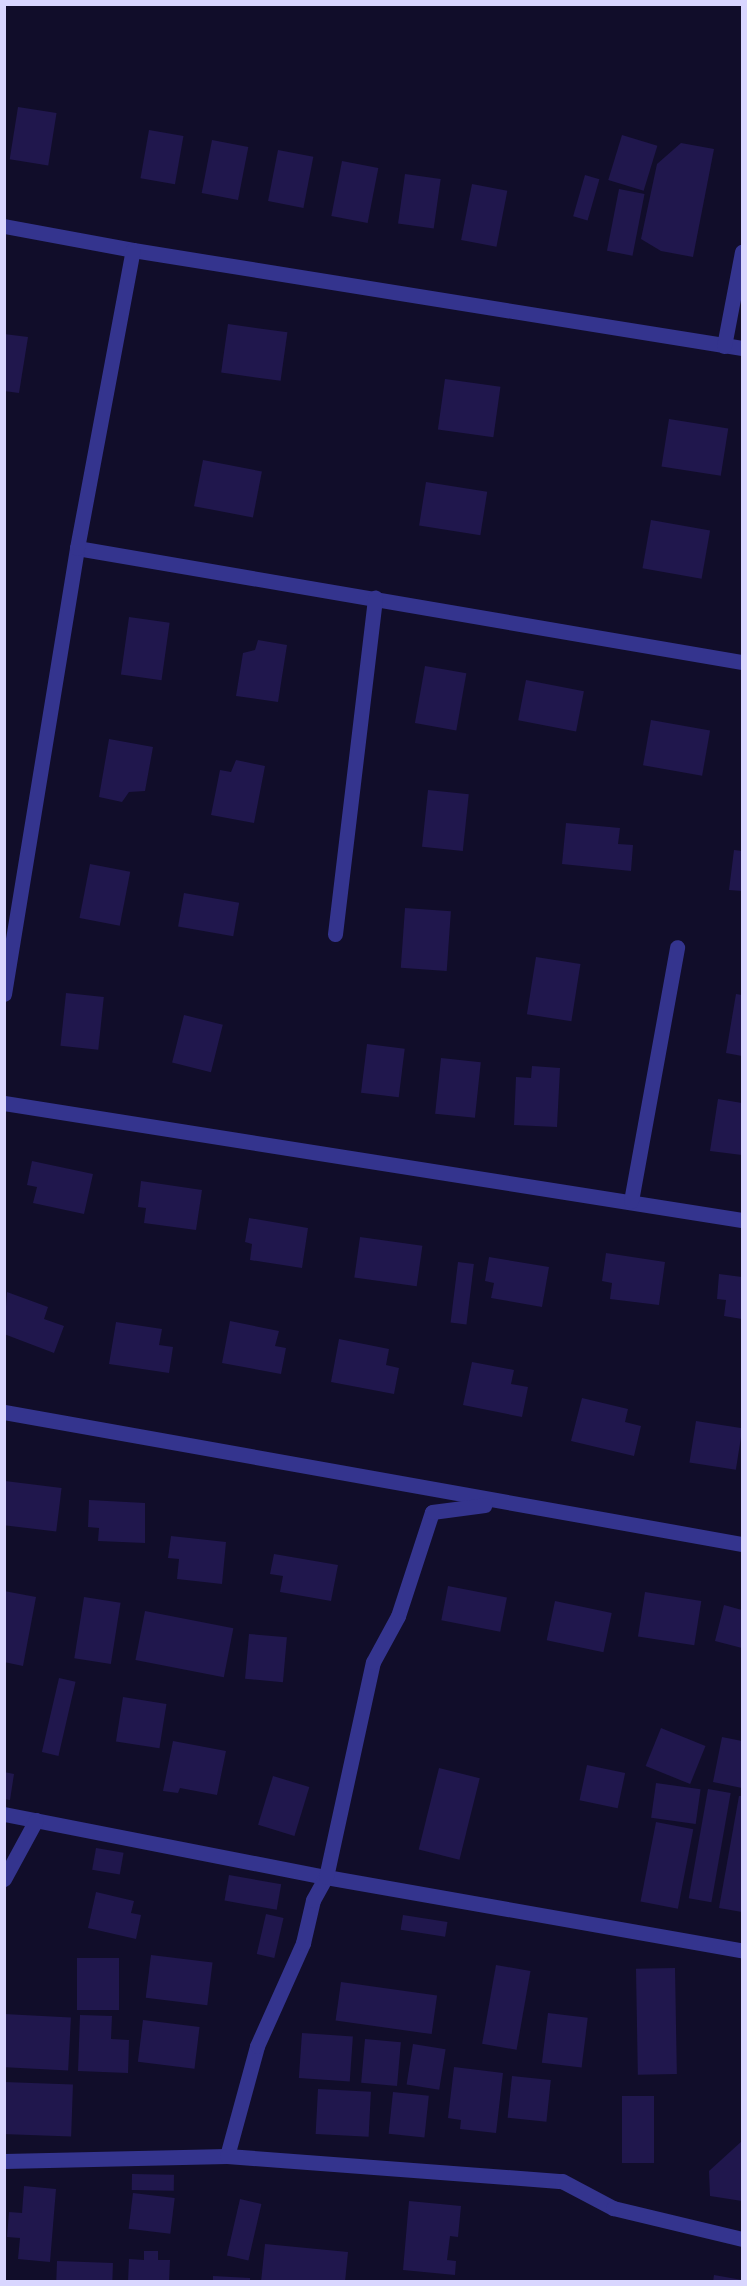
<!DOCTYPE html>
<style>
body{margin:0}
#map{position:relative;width:747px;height:2286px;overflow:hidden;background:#110d2a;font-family:Cabin,sans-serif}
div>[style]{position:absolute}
.building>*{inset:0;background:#20174d;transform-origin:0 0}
.street>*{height:15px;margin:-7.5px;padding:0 7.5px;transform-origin:7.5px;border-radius:7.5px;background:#34348e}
span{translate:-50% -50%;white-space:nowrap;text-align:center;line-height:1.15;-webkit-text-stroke:5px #110d2a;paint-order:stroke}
.frame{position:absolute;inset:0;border:6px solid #d9d6ff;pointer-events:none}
</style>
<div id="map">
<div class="building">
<i style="left:18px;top:107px;width:39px;height:53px;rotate:9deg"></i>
<i style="left:149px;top:130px;width:35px;height:49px;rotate:10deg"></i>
<i style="left:622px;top:135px;width:37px;height:47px;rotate:17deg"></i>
<i style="left:212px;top:140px;width:37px;height:54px;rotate:11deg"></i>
<i style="clip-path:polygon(681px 143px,714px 149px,693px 257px,661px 251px,641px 239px,657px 164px)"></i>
<i style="left:278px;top:150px;width:36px;height:52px;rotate:11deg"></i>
<i style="left:342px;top:161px;width:37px;height:56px;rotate:11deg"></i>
<i style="left:405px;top:174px;width:36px;height:50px;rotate:8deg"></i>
<i style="left:585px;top:175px;width:15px;height:43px;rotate:16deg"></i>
<i style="left:472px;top:184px;width:36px;height:57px;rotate:11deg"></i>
<i style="left:619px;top:189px;width:26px;height:63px;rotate:11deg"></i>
<i style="left:228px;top:324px;width:60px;height:49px;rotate:8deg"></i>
<i style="clip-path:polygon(4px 334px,28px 337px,19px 393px,4px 391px)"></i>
<i style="left:445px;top:379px;width:56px;height:51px;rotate:8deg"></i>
<i style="left:669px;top:419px;width:60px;height:48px;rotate:9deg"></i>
<i style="left:203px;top:460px;width:60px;height:47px;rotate:11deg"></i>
<i style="left:426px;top:482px;width:62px;height:44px;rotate:9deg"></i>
<i style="left:651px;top:520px;width:60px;height:49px;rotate:10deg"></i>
<i style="left:129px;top:617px;width:41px;height:58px;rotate:8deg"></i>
<i style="clip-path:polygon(258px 640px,287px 645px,278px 702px,236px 696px,243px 653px,255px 650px)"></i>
<i style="left:425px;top:666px;width:42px;height:58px;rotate:10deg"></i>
<i style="left:526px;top:680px;width:59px;height:41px;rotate:11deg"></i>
<i style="left:651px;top:720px;width:60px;height:46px;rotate:10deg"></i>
<i style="clip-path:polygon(109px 739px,153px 747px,145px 791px,129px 792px,122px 802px,99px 797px)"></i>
<i style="clip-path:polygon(236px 760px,265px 766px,254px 823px,211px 815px,220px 770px,231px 772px)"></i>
<i style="left:428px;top:790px;width:41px;height:57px;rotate:6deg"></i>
<i style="clip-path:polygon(566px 823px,620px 828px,618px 844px,633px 845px,631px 871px,562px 864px)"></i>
<i style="clip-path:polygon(734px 850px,742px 851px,742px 891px,729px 890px)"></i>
<i style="left:90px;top:864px;width:41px;height:55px;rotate:11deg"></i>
<i style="left:184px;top:893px;width:56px;height:34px;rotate:10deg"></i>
<i style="left:405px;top:908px;width:46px;height:60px;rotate:4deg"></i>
<i style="left:536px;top:957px;width:45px;height:58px;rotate:9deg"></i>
<i style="left:66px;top:993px;width:38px;height:53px;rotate:6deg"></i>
<i style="clip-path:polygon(736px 994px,742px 995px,742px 1056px,726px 1053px)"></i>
<i style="left:184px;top:1015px;width:40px;height:49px;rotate:14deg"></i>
<i style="left:367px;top:1044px;width:38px;height:49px;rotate:7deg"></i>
<i style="left:441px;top:1058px;width:40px;height:56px;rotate:6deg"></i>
<i style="clip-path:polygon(532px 1066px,560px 1068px,557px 1127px,514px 1125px,516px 1077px,531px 1078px)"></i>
<i style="clip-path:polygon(718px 1099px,742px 1103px,742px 1155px,710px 1151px)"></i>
<i style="clip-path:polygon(32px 1161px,93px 1174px,84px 1214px,33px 1203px,37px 1187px,27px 1185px)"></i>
<i style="clip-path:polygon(141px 1181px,202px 1190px,196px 1230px,144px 1223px,146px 1208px,138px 1207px)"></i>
<i style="clip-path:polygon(249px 1218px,308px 1228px,302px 1268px,250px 1260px,252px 1244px,245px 1242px)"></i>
<i style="left:360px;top:1237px;width:63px;height:41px;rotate:8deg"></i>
<i style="clip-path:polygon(606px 1253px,665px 1262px,659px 1305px,610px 1299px,612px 1283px,602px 1281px)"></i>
<i style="clip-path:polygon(489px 1257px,549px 1267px,542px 1307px,491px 1298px,494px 1283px,485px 1281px)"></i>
<i style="left:458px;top:1262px;width:16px;height:61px;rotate:7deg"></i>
<i style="clip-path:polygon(719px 1274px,742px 1277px,742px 1319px,724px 1316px,726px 1300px,717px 1299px)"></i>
<i style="clip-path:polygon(7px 1292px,48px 1307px,44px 1319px,64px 1326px,54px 1353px,4px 1334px)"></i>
<i style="clip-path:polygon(230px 1321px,279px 1331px,275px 1346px,286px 1348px,281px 1374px,222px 1363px)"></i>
<i style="clip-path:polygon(116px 1322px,162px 1329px,159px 1345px,173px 1347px,169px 1373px,109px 1364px)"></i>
<i style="clip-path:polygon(339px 1339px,389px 1349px,386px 1365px,399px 1368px,394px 1394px,331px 1382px)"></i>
<i style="clip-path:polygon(472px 1362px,514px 1370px,511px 1384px,528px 1387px,522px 1417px,463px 1405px)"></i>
<i style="clip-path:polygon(582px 1398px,628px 1409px,625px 1422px,641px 1426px,634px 1456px,571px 1441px)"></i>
<i style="left:696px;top:1421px;width:47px;height:42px;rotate:9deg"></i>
<i style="left:5px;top:1481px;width:57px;height:44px;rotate:7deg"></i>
<i style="clip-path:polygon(89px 1500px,145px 1503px,145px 1543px,98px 1541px,99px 1528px,88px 1527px)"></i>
<i style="clip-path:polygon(171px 1536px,226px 1542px,222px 1584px,177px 1579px,179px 1559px,168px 1558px)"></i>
<i style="clip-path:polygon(274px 1554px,338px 1565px,331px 1601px,280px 1592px,283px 1576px,270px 1574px)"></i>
<i style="left:448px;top:1586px;width:60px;height:35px;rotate:11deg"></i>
<i style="clip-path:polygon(4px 1591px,36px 1597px,23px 1666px,4px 1662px)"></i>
<i style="left:645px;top:1592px;width:57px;height:45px;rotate:9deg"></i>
<i style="left:84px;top:1597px;width:37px;height:62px;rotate:9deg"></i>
<i style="left:555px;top:1601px;width:58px;height:40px;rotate:12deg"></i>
<i style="clip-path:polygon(724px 1605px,742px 1610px,742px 1648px,715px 1641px)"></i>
<i style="left:145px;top:1611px;width:90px;height:50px;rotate:11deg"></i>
<i style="left:249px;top:1634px;width:38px;height:45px;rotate:5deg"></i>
<i style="left:59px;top:1678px;width:17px;height:76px;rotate:13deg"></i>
<i style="left:123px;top:1697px;width:44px;height:45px;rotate:9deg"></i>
<i style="left:661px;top:1728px;width:48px;height:41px;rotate:22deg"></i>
<i style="clip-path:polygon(722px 1737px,742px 1741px,742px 1788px,713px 1782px)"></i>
<i style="clip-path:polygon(173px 1741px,226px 1751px,217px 1795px,180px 1788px,178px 1793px,163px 1791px)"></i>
<i style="left:587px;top:1765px;width:39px;height:36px;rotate:12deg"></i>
<i style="left:439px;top:1768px;width:42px;height:84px;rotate:14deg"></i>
<i style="clip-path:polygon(4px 1772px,14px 1774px,10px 1800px,4px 1799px)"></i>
<i style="left:273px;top:1776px;width:38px;height:51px;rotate:17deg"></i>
<i style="left:656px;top:1783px;width:45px;height:35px;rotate:8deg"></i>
<i style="left:708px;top:1789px;width:23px;height:111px;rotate:10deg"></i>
<i style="clip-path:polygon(739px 1796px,742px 1796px,742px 1912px,719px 1908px)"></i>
<i style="left:656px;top:1822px;width:38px;height:81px;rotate:11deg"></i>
<i style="left:96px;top:1848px;width:28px;height:22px;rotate:10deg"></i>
<i style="left:229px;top:1875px;width:53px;height:26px;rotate:10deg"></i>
<i style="clip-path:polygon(96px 1892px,134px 1901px,131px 1913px,141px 1915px,136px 1939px,88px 1928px)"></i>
<i style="left:266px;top:1914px;width:18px;height:41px;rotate:13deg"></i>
<i style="left:403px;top:1915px;width:45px;height:15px;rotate:9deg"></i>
<i style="left:151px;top:1955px;width:62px;height:43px;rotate:7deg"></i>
<i style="left:77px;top:1958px;width:42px;height:52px"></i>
<i style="left:496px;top:1965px;width:35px;height:80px;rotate:10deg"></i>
<i style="left:675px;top:1968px;width:106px;height:39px;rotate:89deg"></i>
<i style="left:341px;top:1982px;width:97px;height:39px;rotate:8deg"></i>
<i style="left:548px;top:2013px;width:40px;height:50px;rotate:7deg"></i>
<i style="left:4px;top:2014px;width:67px;height:53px;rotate:3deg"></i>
<i style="clip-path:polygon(80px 2015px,112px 2016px,111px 2039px,129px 2040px,128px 2073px,78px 2071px)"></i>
<i style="left:143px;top:2020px;width:57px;height:42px;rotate:7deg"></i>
<i style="left:302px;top:2033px;width:51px;height:45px;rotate:4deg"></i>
<i style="left:365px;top:2039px;width:36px;height:44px;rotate:5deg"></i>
<i style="left:413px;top:2044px;width:33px;height:41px;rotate:9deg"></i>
<i style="clip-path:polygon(454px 2067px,503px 2073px,496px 2133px,460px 2129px,461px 2120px,448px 2118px)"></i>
<i style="left:512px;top:2076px;width:39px;height:42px;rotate:6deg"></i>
<i style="left:4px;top:2082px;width:69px;height:52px;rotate:2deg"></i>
<i style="left:318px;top:2089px;width:53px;height:45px;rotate:3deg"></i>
<i style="left:393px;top:2092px;width:36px;height:42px;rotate:6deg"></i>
<i style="left:622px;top:2096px;width:32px;height:67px"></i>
<i style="clip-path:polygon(742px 2141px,742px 2201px,710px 2196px,709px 2171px)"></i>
<i style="left:132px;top:2174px;width:42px;height:16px;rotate:1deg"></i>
<i style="clip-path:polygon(24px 2186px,56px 2189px,50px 2262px,18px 2259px,20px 2238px,7px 2237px,9px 2212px,22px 2213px)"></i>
<i style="left:133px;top:2193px;width:42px;height:36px;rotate:7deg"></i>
<i style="left:240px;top:2199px;width:22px;height:58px;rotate:13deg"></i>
<i style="clip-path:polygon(409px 2201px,461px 2206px,458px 2237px,450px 2236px,447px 2260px,456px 2261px,455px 2275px,403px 2270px)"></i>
<i style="clip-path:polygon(265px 2244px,348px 2252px,345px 2282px,261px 2282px)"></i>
<i style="clip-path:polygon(144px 2251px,158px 2251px,158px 2260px,170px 2260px,169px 2282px,128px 2282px,129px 2259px,144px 2260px)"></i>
<i style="left:57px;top:2261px;width:56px;height:21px;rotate:2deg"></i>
<i style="clip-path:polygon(714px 2275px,742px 2280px,742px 2282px,713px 2282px)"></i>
<i style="clip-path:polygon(213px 2276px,250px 2278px,250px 2282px,213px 2282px)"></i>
</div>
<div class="street">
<i style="left:4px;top:226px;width:131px;rotate:10.5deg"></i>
<i style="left:133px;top:250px;width:617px;rotate:9.14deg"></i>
<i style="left:724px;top:346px;width:96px;rotate:-79.2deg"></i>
<i style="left:77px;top:548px;width:675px;rotate:9.73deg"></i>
<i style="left:335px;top:934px;width:339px;rotate:-83.2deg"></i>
<i style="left:4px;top:994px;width:452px;rotate:-80.7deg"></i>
<i style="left:77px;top:548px;width:303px;rotate:-79.4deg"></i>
<i style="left:4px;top:1103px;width:747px;rotate:9.01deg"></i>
<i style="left:631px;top:1201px;width:258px;rotate:-79.7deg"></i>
<i style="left:4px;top:1412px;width:750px;rotate:10.14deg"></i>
<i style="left:4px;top:1814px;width:328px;rotate:11.1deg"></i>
<i style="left:326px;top:1877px;width:422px;rotate:10deg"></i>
<i style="left:4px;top:1879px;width:67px;rotate:-61.5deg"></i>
<i style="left:227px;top:2156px;width:114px;rotate:-74.7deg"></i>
<i style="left:257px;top:2046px;width:113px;rotate:-65.9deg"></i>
<i style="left:303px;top:1943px;width:44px;rotate:-76.9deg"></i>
<i style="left:313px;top:1900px;width:26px;rotate:-61deg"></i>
<i style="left:326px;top:1877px;width:220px;rotate:-77.7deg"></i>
<i style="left:373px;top:1662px;width:52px;rotate:-61.5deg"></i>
<i style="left:398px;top:1616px;width:109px;rotate:-71.9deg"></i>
<i style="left:432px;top:1512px;width:53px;rotate:-7.5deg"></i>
<i style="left:4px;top:2161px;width:223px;rotate:-1.3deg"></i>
<i style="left:227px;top:2156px;width:336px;rotate:4.3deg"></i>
<i style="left:562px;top:2181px;width:58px;rotate:27.9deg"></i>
<i style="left:613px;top:2208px;width:133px;rotate:13.5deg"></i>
</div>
<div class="frame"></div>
</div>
